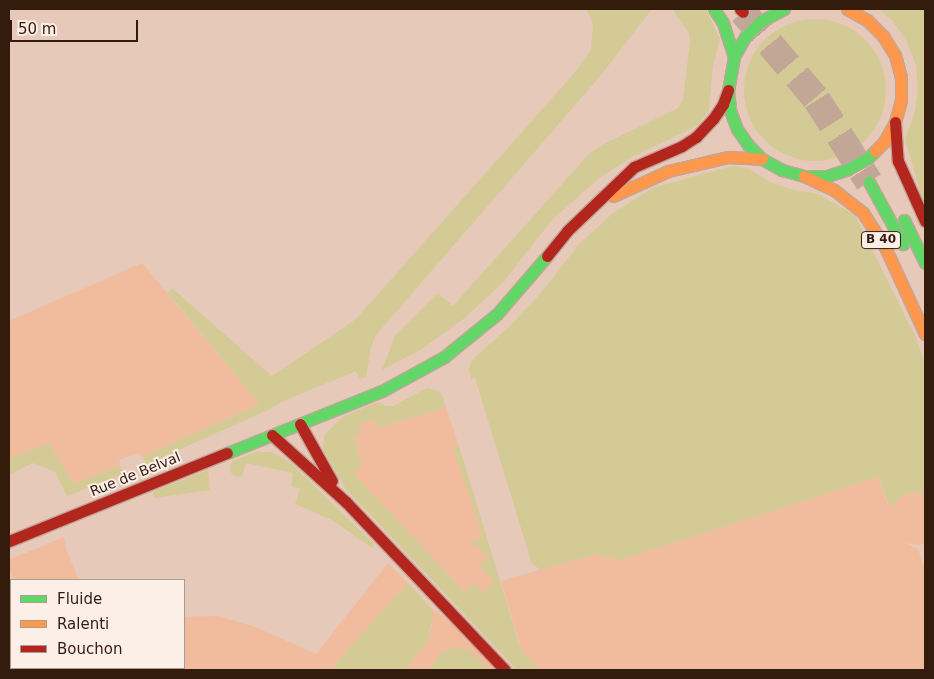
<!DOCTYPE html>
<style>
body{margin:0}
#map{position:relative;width:934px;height:679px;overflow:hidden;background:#e6c9b8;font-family:"DejaVu Sans",sans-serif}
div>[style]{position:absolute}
.built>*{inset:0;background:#f0bc9d}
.green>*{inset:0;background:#d4ca95}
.round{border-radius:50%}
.highway-tunnel>*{height:28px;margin-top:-14px;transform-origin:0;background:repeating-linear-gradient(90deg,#c2a696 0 28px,transparent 0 42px)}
.roads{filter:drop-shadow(1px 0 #c0a698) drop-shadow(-1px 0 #c0a698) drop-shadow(0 1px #c0a698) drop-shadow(0 -1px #c0a698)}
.fast>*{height:11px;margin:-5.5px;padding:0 5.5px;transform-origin:5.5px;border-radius:5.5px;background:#63d668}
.slow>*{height:11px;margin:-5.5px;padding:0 5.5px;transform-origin:5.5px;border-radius:5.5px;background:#ff974d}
.jam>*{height:11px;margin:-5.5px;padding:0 5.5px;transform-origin:5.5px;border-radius:5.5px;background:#b3261e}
span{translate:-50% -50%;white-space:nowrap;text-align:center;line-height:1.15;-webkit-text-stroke:4px #fcefe7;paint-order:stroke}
.shield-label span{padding:1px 4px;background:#fcefe7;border:1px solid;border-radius:4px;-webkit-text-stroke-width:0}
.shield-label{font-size:12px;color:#341c0d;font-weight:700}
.street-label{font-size:14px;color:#341c0d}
.frame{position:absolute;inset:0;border:10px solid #341c0d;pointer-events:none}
.legend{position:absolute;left:10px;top:579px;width:175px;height:90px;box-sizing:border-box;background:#fcefe7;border:1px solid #ac9b90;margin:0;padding:6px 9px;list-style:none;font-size:15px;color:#341c0d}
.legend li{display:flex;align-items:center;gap:10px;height:25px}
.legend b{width:25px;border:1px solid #ac9b90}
.scale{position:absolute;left:10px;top:20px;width:128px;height:22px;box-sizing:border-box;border:2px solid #341c0d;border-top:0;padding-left:6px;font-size:15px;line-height:18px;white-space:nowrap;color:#341c0d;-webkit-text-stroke:4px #fcefe7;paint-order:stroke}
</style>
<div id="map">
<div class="built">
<i style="clip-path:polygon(142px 263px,260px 404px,142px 457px,138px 453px,119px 460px,120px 465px,74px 484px,49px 443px,9px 458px,9px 321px)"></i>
<i style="clip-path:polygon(445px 404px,459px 446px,454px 448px,483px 538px,471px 541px,489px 557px,494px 582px,483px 592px,465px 592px,354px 474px,361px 465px,355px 435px,358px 425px,373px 419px,378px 428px,442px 408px)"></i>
<i style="clip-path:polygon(878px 477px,887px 503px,891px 502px,893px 507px,901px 497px,909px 493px,925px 494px,925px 543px,919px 545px,905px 543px,918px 549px,925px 571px,925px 670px,540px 670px,522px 651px,501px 581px,596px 554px,620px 560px)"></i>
<i style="clip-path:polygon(64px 537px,67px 552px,79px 580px,14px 580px,9px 569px,9px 560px)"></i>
<i style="clip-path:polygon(388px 563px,408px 583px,336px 663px,334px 670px,13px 670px,18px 668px,184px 668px,184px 617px,217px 616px,253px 626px,316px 654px)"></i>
<i style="clip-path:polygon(430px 607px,517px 670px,405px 670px,431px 636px,429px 633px,432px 626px)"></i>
</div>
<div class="green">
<i style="clip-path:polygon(586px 9px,652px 9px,601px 75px,376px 335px,371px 347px,366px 377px,360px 379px,356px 371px,286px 400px,266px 411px,147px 464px,142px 457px,260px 404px,167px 292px,173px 289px,272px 376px,356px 319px,576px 71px,591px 50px,593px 24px)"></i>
<i style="clip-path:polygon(672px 9px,706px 9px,720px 39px,713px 66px,709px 110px,697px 126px,630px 158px,598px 179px,552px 220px,504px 281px,466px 317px,422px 349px,382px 370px,395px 336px,438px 293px,453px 306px,589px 154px,604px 144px,678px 108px,683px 100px,690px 41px,689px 33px)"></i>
<i style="clip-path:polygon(879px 9px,925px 9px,925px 209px,905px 139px,914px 115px,918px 90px,916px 65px,907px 42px,893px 21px)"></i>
<i class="round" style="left:744px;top:19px;width:142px;height:142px"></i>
<i style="clip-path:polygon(732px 166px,749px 169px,770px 182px,793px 190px,816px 193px,855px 215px,916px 338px,925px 364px,925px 494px,909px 493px,901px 497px,892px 508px,891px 503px,888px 503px,878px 477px,620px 560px,596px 554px,541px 570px,532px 564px,475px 378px,471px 379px,469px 369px,472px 360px,510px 326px,541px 293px,579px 244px,613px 213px,653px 188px)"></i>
<i style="clip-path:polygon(427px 388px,439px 392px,443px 397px,445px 404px,443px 408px,377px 428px,373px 419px,359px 425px,362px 433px,355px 436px,361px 465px,354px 474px,465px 592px,474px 583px,483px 592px,494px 582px,479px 566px,489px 557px,470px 542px,483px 537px,453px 448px,459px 446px,519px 643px,522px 651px,540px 670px,517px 670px,346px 489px,323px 450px,324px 435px,344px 416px,378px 402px,385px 406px,393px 406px)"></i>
<i style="clip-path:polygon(49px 443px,74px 484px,120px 465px,124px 474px,67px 496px,55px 472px,33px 463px,9px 475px,9px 458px)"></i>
<i style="clip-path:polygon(256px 452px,271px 452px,291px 463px,375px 545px,372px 548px,332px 520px,295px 504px,300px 489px,291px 486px,293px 473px,246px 463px,242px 477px,235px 476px,231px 473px,230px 467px,233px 461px)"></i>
<i style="clip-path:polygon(208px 470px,210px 490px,154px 498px,153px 492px)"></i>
<i style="clip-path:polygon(408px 583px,430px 607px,433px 617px,429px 633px,431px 636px,405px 670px,334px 670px,336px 663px)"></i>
<i style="clip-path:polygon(459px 647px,472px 652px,490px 670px,428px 670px,443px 651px)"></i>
</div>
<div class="highway-tunnel">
<i style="left:743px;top:12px;width:115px;rotate:49.9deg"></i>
<i style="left:817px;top:100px;width:97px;rotate:57.6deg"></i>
</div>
<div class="roads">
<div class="fast">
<i style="left:714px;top:9px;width:17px;rotate:57deg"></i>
<i style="left:723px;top:23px;width:36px;rotate:72deg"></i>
<i style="left:784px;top:9px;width:26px;rotate:152deg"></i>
<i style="left:761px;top:21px;width:23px;rotate:135deg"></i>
<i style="left:745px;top:37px;width:23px;rotate:119deg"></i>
<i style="left:734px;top:57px;width:34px;rotate:100deg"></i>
<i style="left:728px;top:90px;width:20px;rotate:84deg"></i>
<i style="left:730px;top:110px;width:20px;rotate:70deg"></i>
<i style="left:737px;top:129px;width:19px;rotate:55deg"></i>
<i style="left:748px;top:145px;width:20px;rotate:45deg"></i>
<i style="left:762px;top:159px;width:23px;rotate:29deg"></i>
<i style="left:782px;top:170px;width:23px;rotate:15deg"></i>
<i style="left:804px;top:176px;width:23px"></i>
<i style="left:827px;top:176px;width:22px;rotate:-18deg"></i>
<i style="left:848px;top:169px;width:23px;rotate:-29deg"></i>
<i style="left:868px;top:158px;width:10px;rotate:-45deg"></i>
<i style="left:869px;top:182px;width:71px;rotate:61.3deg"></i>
<i style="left:904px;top:220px;width:48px;rotate:64deg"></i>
<i style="left:227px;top:453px;width:167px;rotate:-21.8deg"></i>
<i style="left:382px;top:391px;width:71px;rotate:-28.7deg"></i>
<i style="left:444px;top:357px;width:68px;rotate:-39.1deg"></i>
<i style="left:497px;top:314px;width:77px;rotate:-49.2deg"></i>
</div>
<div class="slow">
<i style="left:847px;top:9px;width:23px;rotate:29deg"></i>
<i style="left:867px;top:20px;width:23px;rotate:45deg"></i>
<i style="left:883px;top:36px;width:22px;rotate:58deg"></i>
<i style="left:895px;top:55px;width:23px;rotate:75deg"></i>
<i style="left:901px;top:77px;width:23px;rotate:90deg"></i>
<i style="left:901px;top:100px;width:23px;rotate:105deg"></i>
<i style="left:895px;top:122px;width:23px;rotate:119deg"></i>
<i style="left:884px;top:142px;width:13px;rotate:135deg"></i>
<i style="left:804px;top:176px;width:33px;rotate:25deg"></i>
<i style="left:834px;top:190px;width:37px;rotate:38deg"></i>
<i style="left:863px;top:213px;width:38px;rotate:57deg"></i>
<i style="left:884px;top:245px;width:98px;rotate:65.3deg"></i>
<i style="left:613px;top:196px;width:60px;rotate:-24.4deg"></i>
<i style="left:668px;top:171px;width:62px;rotate:-13.1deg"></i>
<i style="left:728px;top:157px;width:34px;rotate:3deg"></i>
</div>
<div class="jam">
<i style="left:740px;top:9px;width:4px;rotate:45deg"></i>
<i style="left:895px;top:122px;width:39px;rotate:86deg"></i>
<i style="left:898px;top:161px;width:66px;rotate:65.8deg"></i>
<i style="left:547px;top:256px;width:32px;rotate:-51deg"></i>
<i style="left:567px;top:231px;width:93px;rotate:-43.7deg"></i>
<i style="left:634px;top:167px;width:52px;rotate:-23.6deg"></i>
<i style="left:682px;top:146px;width:17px;rotate:-33deg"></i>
<i style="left:696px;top:137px;width:25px;rotate:-47deg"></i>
<i style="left:713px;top:119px;width:18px;rotate:-56deg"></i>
<i style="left:723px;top:104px;width:15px;rotate:-70deg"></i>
<i style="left:300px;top:424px;width:65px;rotate:60.7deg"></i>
<i style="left:272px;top:435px;width:100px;rotate:42.2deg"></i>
<i style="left:346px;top:502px;width:231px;rotate:46.6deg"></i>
<i style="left:9px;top:541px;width:235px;rotate:-22deg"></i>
</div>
</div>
<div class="shield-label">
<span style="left:881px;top:240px">B 40</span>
</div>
<div class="street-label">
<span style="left:135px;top:474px;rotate:-22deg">Rue de Belval</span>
</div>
<div class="frame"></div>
<ul class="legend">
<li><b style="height:6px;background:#63d668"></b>Fluide</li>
<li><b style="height:6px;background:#ff974d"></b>Ralenti</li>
<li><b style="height:6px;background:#b3261e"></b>Bouchon</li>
</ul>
<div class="scale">50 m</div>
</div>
